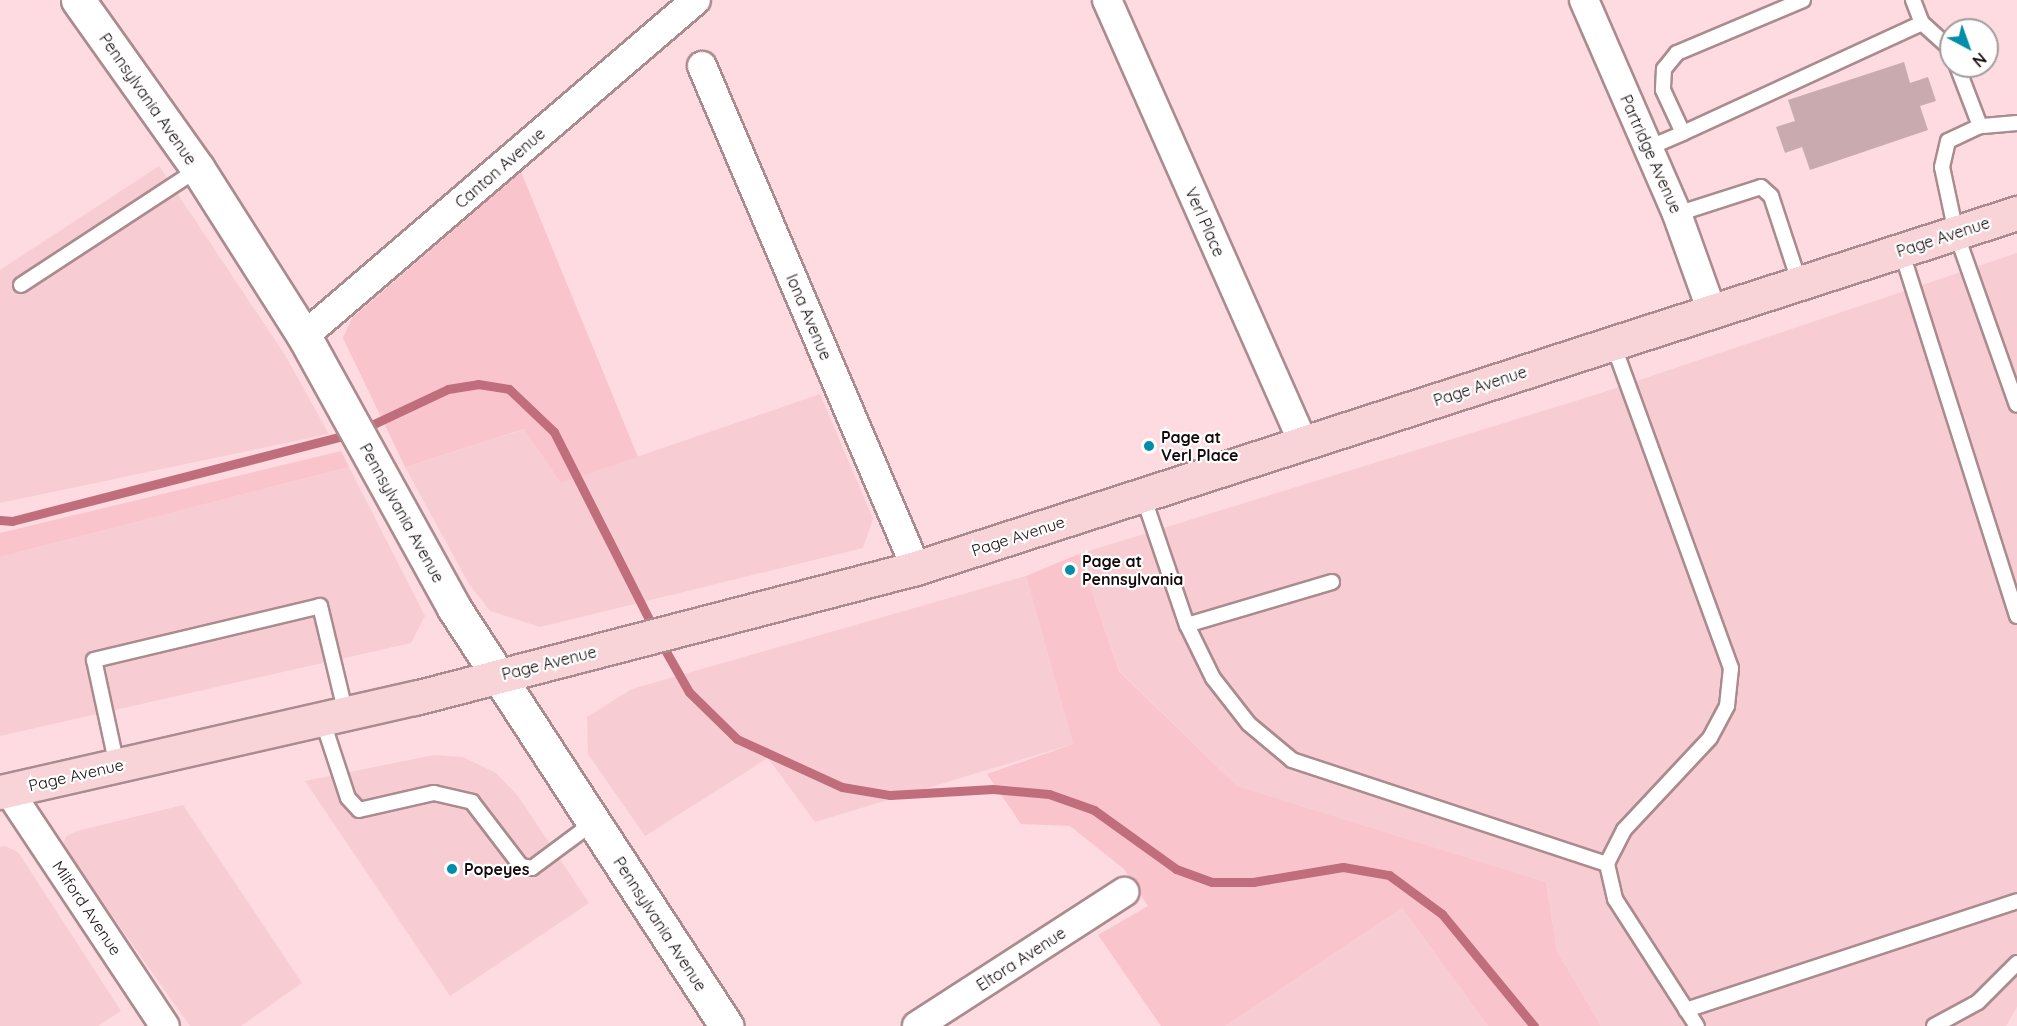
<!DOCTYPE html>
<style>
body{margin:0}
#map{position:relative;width:2017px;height:1026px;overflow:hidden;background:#fddbe0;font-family:Quicksand,sans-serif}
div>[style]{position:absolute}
.built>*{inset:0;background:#f7cdd3}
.green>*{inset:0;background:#fac4cc}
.stream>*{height:9px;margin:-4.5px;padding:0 4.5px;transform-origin:4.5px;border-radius:4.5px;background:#c06e7c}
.building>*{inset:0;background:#c9aaae}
.roads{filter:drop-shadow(2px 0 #aa8b8f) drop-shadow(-2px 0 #aa8b8f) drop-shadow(0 2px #aa8b8f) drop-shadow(0 -2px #aa8b8f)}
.lane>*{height:14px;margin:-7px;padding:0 7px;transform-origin:7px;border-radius:7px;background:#fff}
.street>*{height:28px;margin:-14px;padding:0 14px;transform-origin:14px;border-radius:14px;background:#fff}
.secondary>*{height:33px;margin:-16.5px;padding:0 16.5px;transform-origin:16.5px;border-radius:16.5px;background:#fff}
.primary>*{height:33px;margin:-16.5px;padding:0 16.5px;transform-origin:16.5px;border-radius:16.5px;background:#f8d4d9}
.dots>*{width:16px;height:16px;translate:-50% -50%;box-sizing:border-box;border:3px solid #fff;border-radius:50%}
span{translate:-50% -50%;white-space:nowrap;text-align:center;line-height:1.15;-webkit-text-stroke:4.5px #fff;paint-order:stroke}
.street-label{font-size:16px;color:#140a0b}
.poi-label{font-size:16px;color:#140a0b;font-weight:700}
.left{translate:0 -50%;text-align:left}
.north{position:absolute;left:1939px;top:18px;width:60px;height:60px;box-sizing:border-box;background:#fff;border:2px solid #a19d9d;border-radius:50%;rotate:139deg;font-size:16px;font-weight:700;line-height:24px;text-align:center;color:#140a0b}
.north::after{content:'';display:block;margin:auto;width:21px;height:27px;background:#008eab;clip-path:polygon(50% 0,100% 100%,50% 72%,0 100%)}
</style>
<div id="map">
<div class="built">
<i style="clip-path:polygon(159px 166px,285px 355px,329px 434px,0 503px,0 270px)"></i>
<i style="clip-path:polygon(2017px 253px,2017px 1007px,2006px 1026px,1601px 1026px,1557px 951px,1546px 882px,1237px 786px,1119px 670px,1079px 554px,1598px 394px)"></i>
<i style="clip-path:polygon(820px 394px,873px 519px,863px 548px,540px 627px,490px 611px,469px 584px,405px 467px,525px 429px,561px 483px)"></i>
<i style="clip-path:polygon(349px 467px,425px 616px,411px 643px,0 736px,0 557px)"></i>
<i style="clip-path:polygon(1026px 576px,1073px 744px,815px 822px,768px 758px,645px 836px,588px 754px,587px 717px,632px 689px)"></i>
<i style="clip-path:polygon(434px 755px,463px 757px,496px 773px,518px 796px,589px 903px,450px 996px,305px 781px)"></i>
<i style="clip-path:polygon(183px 805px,302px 983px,241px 1026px,190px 1026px,63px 846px,66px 836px,77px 831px)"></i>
<i style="clip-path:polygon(5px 846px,18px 852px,121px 1011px,98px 1026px,0 1026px,0 847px)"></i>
<i style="clip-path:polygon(1402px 908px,1488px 1026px,1225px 1026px)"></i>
</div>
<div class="green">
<i style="clip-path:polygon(521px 172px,638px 457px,561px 483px,524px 429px,405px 467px,343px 338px,352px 318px)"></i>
<i style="clip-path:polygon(341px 451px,349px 467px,0 557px,0 533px)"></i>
<i style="clip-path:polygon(1079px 554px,1119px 671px,1237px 786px,1546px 882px,1557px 951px,1601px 1026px,1488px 1026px,1402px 908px,1225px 1026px,1161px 1026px,1098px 935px,1148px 906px,1124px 869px,1070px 826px,1021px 824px,987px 774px,1073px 744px,1026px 576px)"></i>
</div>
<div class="stream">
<i style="left:363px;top:429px;width:94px;rotate:-25.2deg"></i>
<i style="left:448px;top:389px;width:30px;rotate:-9deg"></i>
<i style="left:478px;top:384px;width:31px;rotate:9deg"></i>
<i style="left:509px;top:389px;width:62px;rotate:43.7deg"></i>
<i style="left:554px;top:432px;width:221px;rotate:63.1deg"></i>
<i style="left:0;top:520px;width:12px;rotate:5deg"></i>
<i style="left:12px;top:521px;width:349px;rotate:-14.4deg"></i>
<i style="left:660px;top:641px;width:59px;rotate:60.4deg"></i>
<i style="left:689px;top:692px;width:67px;rotate:44.4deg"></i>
<i style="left:737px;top:739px;width:115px;rotate:24.6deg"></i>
<i style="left:842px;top:787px;width:49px;rotate:9.5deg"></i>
<i style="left:890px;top:795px;width:103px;rotate:-3.3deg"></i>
<i style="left:993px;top:789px;width:56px;rotate:5.1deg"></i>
<i style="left:1049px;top:794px;width:48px;rotate:19.6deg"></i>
<i style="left:1094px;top:810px;width:101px;rotate:35.7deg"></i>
<i style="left:1176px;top:869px;width:38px;rotate:20deg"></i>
<i style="left:1212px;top:882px;width:41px"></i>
<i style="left:1253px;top:882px;width:91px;rotate:-9.5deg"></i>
<i style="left:1343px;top:867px;width:47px;rotate:9.9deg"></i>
<i style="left:1389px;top:875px;width:66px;rotate:36.3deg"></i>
<i style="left:1442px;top:914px;width:145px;rotate:50.6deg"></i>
</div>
<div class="building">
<i style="clip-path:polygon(1904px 62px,1910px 83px,1928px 77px,1936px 101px,1920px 106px,1928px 130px,1810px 170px,1802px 147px,1785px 153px,1776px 127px,1795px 121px,1788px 100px)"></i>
</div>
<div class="roads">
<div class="lane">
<i style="left:1803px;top:0;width:137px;rotate:157.2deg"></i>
<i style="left:1677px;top:53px;width:21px;rotate:129deg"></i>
<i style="left:1664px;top:69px;width:21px;rotate:93deg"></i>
<i style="left:1663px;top:90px;width:47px;rotate:65.1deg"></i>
<i style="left:1683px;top:133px;width:263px;rotate:-24.7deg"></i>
<i style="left:1913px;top:0;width:25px;rotate:69deg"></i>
<i style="left:1922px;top:23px;width:39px;rotate:42deg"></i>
<i style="left:1957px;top:66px;width:64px;rotate:69deg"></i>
<i style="left:2017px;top:123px;width:37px;rotate:175deg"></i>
<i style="left:1980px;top:126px;width:35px;rotate:155deg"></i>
<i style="left:1948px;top:141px;width:27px;rotate:103deg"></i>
<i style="left:1942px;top:167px;width:67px;rotate:78deg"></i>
<i style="left:1956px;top:233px;width:182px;rotate:70.5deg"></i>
<i style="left:1648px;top:148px;width:38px;rotate:-23deg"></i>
<i style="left:1677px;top:214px;width:88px;rotate:-17.8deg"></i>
<i style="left:1761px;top:187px;width:13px;rotate:42deg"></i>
<i style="left:1771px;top:196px;width:93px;rotate:71.8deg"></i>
<i style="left:1901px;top:250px;width:384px;rotate:72.4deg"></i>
<i style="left:21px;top:285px;width:212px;rotate:-33.2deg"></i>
<i style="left:1613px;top:344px;width:345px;rotate:70deg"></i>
<i style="left:1731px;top:668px;width:38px;rotate:96deg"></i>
<i style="left:1727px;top:706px;width:36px;rotate:118deg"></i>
<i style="left:1710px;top:738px;width:126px;rotate:133.1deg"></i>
<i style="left:1624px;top:830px;width:38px;rotate:117deg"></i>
<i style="left:1607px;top:864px;width:36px;rotate:77deg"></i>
<i style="left:1615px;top:899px;width:151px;rotate:57.2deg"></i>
<i style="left:1143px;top:496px;width:136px;rotate:71.2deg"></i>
<i style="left:1332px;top:582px;width:151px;rotate:163.5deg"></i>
<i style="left:1187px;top:625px;width:59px;rotate:63.9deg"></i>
<i style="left:1213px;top:678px;width:58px;rotate:52deg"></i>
<i style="left:1249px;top:724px;width:56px;rotate:39.9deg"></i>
<i style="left:1292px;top:760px;width:332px;rotate:18.3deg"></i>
<i style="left:322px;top:719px;width:83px;rotate:71.8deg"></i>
<i style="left:348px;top:798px;width:16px;rotate:47deg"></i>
<i style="left:359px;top:810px;width:77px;rotate:-12.8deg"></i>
<i style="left:434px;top:793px;width:39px;rotate:13deg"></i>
<i style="left:472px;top:802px;width:81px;rotate:52.6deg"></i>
<i style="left:521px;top:866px;width:11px;rotate:10deg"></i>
<i style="left:532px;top:868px;width:77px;rotate:-36.6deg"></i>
<i style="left:117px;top:766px;width:108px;rotate:-102.2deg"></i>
<i style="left:94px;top:660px;width:232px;rotate:-13.4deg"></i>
<i style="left:320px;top:606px;width:111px;rotate:76.5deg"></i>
<i style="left:1686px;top:1010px;width:348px;rotate:-18.2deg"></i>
<i style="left:1934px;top:1026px;width:50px;rotate:-28.6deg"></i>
<i style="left:1978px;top:1002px;width:55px;rotate:-45deg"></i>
</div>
<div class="street">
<i style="left:1107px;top:0;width:484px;rotate:66.1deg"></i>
<i style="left:1584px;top:0;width:233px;rotate:66.5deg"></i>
<i style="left:1677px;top:214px;width:104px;rotate:70.3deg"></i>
<i style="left:702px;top:66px;width:546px;rotate:66.91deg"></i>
<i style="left:304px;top:336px;width:516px;rotate:-40.6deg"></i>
<i style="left:8px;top:790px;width:283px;rotate:56.4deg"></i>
<i style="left:917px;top:1026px;width:247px;rotate:-32.9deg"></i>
</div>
<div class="secondary">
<i style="left:78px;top:0;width:207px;rotate:54.6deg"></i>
<i style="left:198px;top:169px;width:198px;rotate:57.6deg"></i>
<i style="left:304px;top:336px;width:311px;rotate:61.1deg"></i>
<i style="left:454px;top:608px;width:499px;rotate:56.9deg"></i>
</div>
<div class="primary">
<i style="left:0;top:792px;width:426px;rotate:-12.8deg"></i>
<i style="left:415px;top:698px;width:518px;rotate:-14.55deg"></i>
<i style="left:916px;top:568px;width:1157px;rotate:-17.87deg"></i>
</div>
</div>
<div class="dots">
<i style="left:1149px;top:446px;background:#008eab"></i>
<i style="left:1070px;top:570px;background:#008eab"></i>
<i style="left:452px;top:869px;background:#008eab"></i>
</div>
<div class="street-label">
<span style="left:148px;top:99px;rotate:55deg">Pennsylvania Avenue</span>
<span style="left:1651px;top:154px;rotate:66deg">Partridge Avenue</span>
<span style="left:500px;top:168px;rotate:-41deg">Canton Avenue</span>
<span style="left:1205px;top:222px;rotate:66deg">Verl Place</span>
<span style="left:1943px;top:237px;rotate:-18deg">Page Avenue</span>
<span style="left:809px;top:317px;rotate:67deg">Iona Avenue</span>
<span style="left:1480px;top:386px;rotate:-18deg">Page Avenue</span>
<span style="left:402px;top:513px;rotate:61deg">Pennsylvania Avenue</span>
<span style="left:1018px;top:536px;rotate:-18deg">Page Avenue</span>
<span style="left:549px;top:663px;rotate:-14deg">Page Avenue</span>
<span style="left:76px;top:775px;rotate:-13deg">Page Avenue</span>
<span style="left:87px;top:908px;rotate:56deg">Milford Avenue</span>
<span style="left:660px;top:924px;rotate:57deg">Pennsylvania Avenue</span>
<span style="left:1021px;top:959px;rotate:-33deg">Eltora Avenue</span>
</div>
<div class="poi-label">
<span class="left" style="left:1161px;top:446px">Page at<br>Verl Place</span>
<span class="left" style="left:1082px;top:570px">Page at<br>Pennsylvania</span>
<span class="left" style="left:464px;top:869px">Popeyes</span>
</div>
<div class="north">N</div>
</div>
